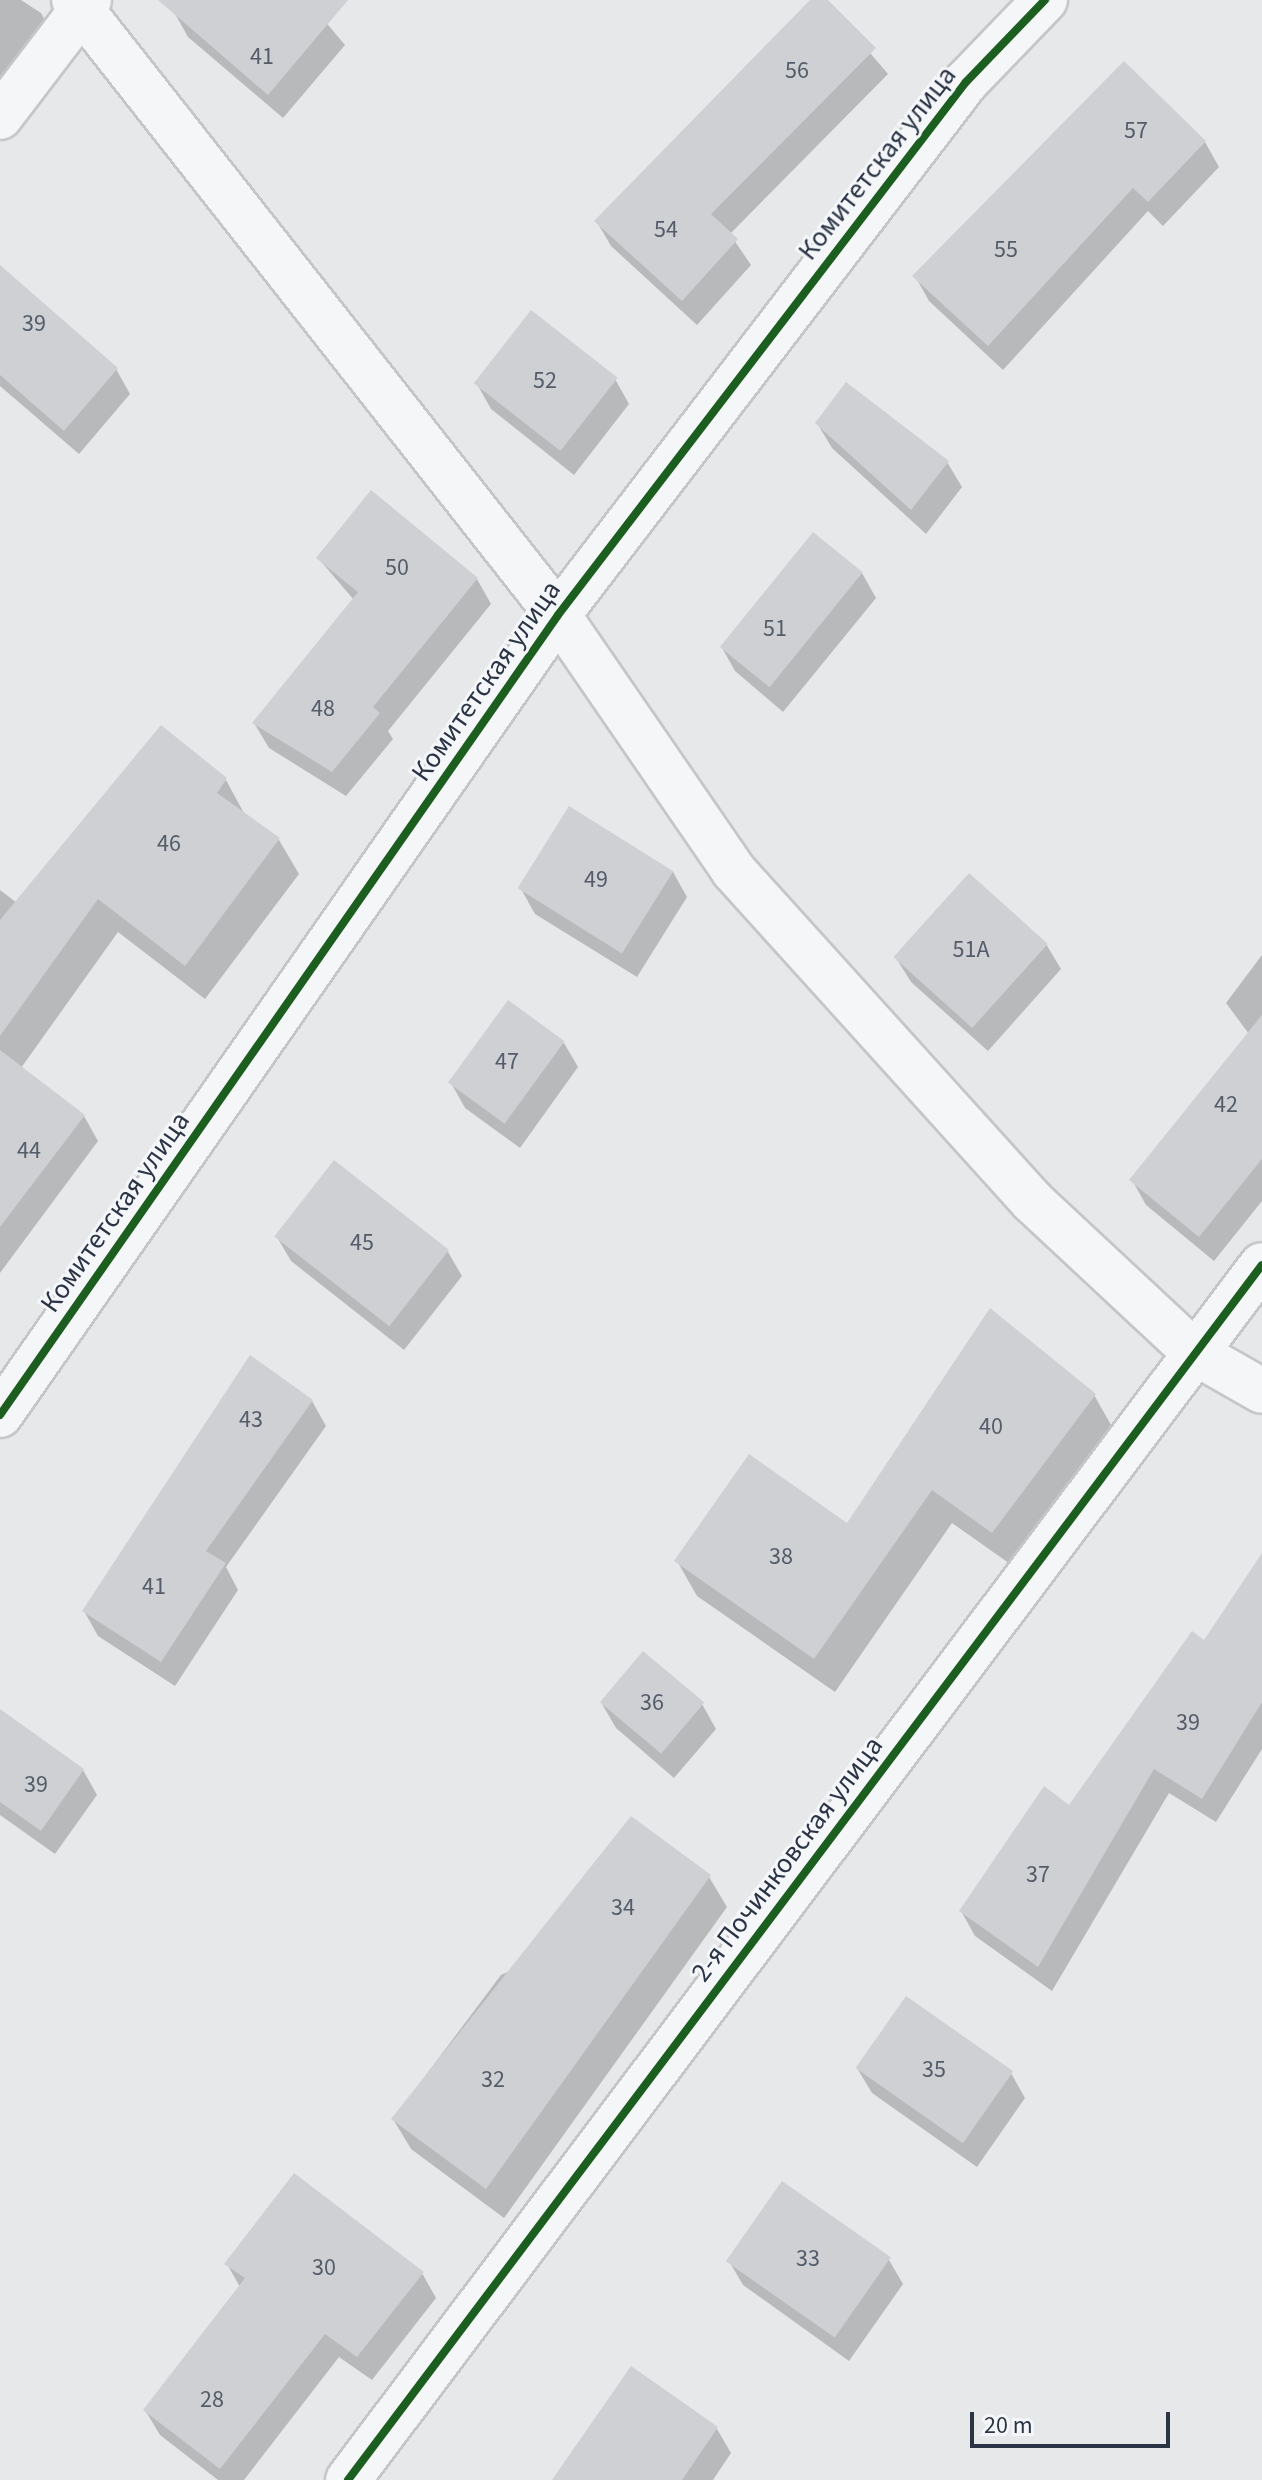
<!DOCTYPE html>
<meta charset="utf-8">
<style>
body{margin:0}
#map{position:relative;width:1262px;height:2480px;overflow:hidden;background:#e6e8ea;font-family:"Source Sans 3",sans-serif}
div>[style]{position:absolute}
.shadow>*{inset:0;background:#0003}
.building>*{inset:0;background:#ced0d3;transform-origin:0 0}
.roads{filter:drop-shadow(2px 0 #c4c6c8) drop-shadow(-2px 0 #c4c6c8) drop-shadow(0 2px #c4c6c8) drop-shadow(0 -2px #c4c6c8)}
.minor>*{height:44px;margin:-22px;padding:0 22px;transform-origin:22px;border-radius:22px;background:#f5f6f7}
.cycleway>*{height:8px;margin:-4px;padding:0 4px;transform-origin:4px;border-radius:4px;background:#1b5e20}
span{translate:-50% -50%;white-space:nowrap;text-align:center;line-height:1.15;-webkit-text-stroke:6px #f4f6f9;paint-order:stroke}
.number-label{font-size:24px;color:#545c69}
.number-label span{-webkit-text-stroke-width:0}
.street-label{font-size:28px;color:#2b3445}
.scale{position:absolute;left:970px;top:2412px;width:200px;height:36px;box-sizing:border-box;border:4px solid #2b3445;border-top:0;padding-left:10px;font-size:24px;line-height:28px;white-space:nowrap;color:#2b3445;-webkit-text-stroke:6px #f4f6f9;paint-order:stroke}
</style>
<div id="map">
<div class="shadow">
<i style="clip-path:polygon(0 0,21px 0,41px 13px,55px 38px,0 116px)"></i>
<i style="clip-path:polygon(184px 0,307px 0,345px 45px,283px 118px,188px 37px,174px 12px)"></i>
<i style="clip-path:polygon(813px 0,825px 0,888px 74px,730px 234px,751px 265px,697px 325px,611px 246px,597px 222px)"></i>
<i style="clip-path:polygon(1205px 142px,1219px 167px,1163px 226px,1148px 211px,1003px 370px,929px 301px,915px 276px)"></i>
<i style="clip-path:polygon(0 283px,116px 369px,130px 394px,79px 454px,0 386px)"></i>
<i style="clip-path:polygon(615px 379px,629px 404px,574px 475px,491px 409px,477px 384px)"></i>
<i style="clip-path:polygon(817px 423px,947px 462px,962px 487px,926px 534px,832px 448px)"></i>
<i style="clip-path:polygon(318px 558px,477px 579px,491px 604px,388px 731px,393px 739px,346px 796px,269px 748px,254px 723px,354px 600px)"></i>
<i style="clip-path:polygon(862px 573px,876px 598px,783px 712px,735px 671px,721px 646px)"></i>
<i style="clip-path:polygon(226px 780px,245px 815px,279px 840px,299px 874px,205px 999px,118px 932px,21px 1068px,84px 1116px,98px 1141px,0 1273px,0 890px,17px 903px)"></i>
<i style="clip-path:polygon(673px 872px,687px 897px,637px 977px,535px 914px,521px 889px)"></i>
<i style="clip-path:polygon(1046px 944px,1061px 969px,988px 1051px,911px 982px,896px 958px)"></i>
<i style="clip-path:polygon(1262px 955px,1262px 1201px,1214px 1261px,1146px 1205px,1132px 1180px,1249px 1034px,1226px 1003px)"></i>
<i style="clip-path:polygon(564px 1043px,578px 1067px,520px 1148px,465px 1108px,451px 1083px)"></i>
<i style="clip-path:polygon(277px 1237px,448px 1252px,462px 1276px,404px 1350px,291px 1261px)"></i>
<i style="clip-path:polygon(1094px 1395px,1114px 1430px,1013px 1566px,952px 1523px,835px 1692px,697px 1596px,677px 1561px,847px 1526px)"></i>
<i style="clip-path:polygon(312px 1401px,326px 1426px,226px 1567px,238px 1590px,175px 1686px,98px 1636px,84px 1611px)"></i>
<i style="clip-path:polygon(1262px 1557px,1262px 1749px,1216px 1822px,1169px 1793px,1052px 1991px,975px 1936px,961px 1911px,1069px 1808px,1204px 1643px)"></i>
<i style="clip-path:polygon(602px 1704px,702px 1704px,716px 1729px,674px 1778px,616px 1728px)"></i>
<i style="clip-path:polygon(0 1746px,83px 1770px,97px 1795px,55px 1854px,0 1815px)"></i>
<i style="clip-path:polygon(709px 1877px,727px 1907px,504px 2218px,411px 2149px,393px 2119px,501px 1975px)"></i>
<i style="clip-path:polygon(857px 2068px,1011px 2073px,1025px 2098px,977px 2167px,872px 2093px)"></i>
<i style="clip-path:polygon(889px 2260px,903px 2284px,849px 2361px,743px 2285px,729px 2261px)"></i>
<i style="clip-path:polygon(227px 2264px,422px 2273px,436px 2298px,372px 2380px,339px 2357px,244px 2480px,218px 2480px,160px 2435px,145px 2410px,240px 2287px)"></i>
<i style="clip-path:polygon(717px 2429px,731px 2453px,713px 2480px,576px 2480px)"></i>
</div>
<div class="building">
<i style="clip-path:polygon(158px 0,348px 0,268px 95px)"></i>
<i style="clip-path:polygon(810px 0,828px 0,876px 48px,711px 214px,738px 239px,682px 301px,594px 221px)"></i>
<i style="clip-path:polygon(1124px 61px,1206px 141px,1148px 202px,1133px 188px,988px 346px,912px 276px)"></i>
<i style="clip-path:polygon(0 265px,118px 368px,64px 431px,0 375px)"></i>
<i style="left:531px;top:310px;width:110px;height:93px;rotate:38deg"></i>
<i style="clip-path:polygon(846px 382px,949px 461px,911px 510px,815px 423px)"></i>
<i style="clip-path:polygon(371px 490px,478px 578px,373px 707px,380px 713px,332px 772px,252px 723px,358px 592px,316px 558px)"></i>
<i style="left:813px;top:532px;width:64px;height:148px;rotate:39deg"></i>
<i style="clip-path:polygon(161px 725px,227px 778px,217px 793px,280px 838px,185px 966px,98px 899px,0 1036px,0 920px)"></i>
<i style="left:569px;top:806px;width:123px;height:97px;rotate:32deg"></i>
<i style="left:969px;top:873px;width:106px;height:113px;rotate:42deg"></i>
<i style="left:508px;top:1000px;width:70px;height:102px;rotate:36deg"></i>
<i style="clip-path:polygon(1262px 1015px,1262px 1159px,1199px 1237px,1129px 1180px)"></i>
<i style="clip-path:polygon(0 1050px,85px 1115px,0 1227px)"></i>
<i style="left:334px;top:1160px;width:146px;height:97px;rotate:38deg"></i>
<i style="clip-path:polygon(990px 1308px,1096px 1394px,992px 1533px,932px 1490px,814px 1659px,674px 1561px,749px 1454px,847px 1523px)"></i>
<i style="clip-path:polygon(250px 1355px,313px 1400px,206px 1551px,226px 1563px,161px 1662px,82px 1611px)"></i>
<i style="clip-path:polygon(1262px 1553px,1262px 1702px,1202px 1799px,1154px 1769px,1038px 1967px,959px 1911px,1044px 1786px,1069px 1805px,1192px 1631px,1204px 1640px)"></i>
<i style="left:643px;top:1651px;width:80px;height:67px;rotate:40deg"></i>
<i style="clip-path:polygon(0 1709px,84px 1769px,41px 1831px,0 1802px)"></i>
<i style="clip-path:polygon(631px 1816px,711px 1875px,486px 2189px,391px 2119px)"></i>
<i style="left:906px;top:1996px;width:131px;height:88px;rotate:35deg"></i>
<i style="clip-path:polygon(294px 2173px,424px 2272px,357px 2357px,325px 2334px,220px 2469px,143px 2410px,245px 2278px,224px 2264px)"></i>
<i style="left:782px;top:2181px;width:133px;height:98px;rotate:35deg"></i>
<i style="clip-path:polygon(631px 2366px,718px 2427px,682px 2480px,552px 2480px)"></i>
</div>
<div class="roads">
<div class="minor">
<i style="left:74px;top:0;width:783px;rotate:51.8deg"></i>
<i style="left:558px;top:615px;width:309px;rotate:55.5deg"></i>
<i style="left:733px;top:870px;width:446px;rotate:47.9deg"></i>
<i style="left:1032px;top:1201px;width:221px;rotate:43deg"></i>
<i style="left:1194px;top:1352px;width:78px;rotate:29.8deg"></i>
<i style="left:0;top:117px;width:147px;rotate:-52.7deg"></i>
<i style="left:0;top:1415px;width:975px;rotate:-55.1deg"></i>
<i style="left:558px;top:615px;width:671px;rotate:-52.57deg"></i>
<i style="left:966px;top:82px;width:114px;rotate:-46.1deg"></i>
<i style="left:348px;top:2480px;width:1520px;rotate:-53.05deg"></i>
</div>
</div>
<div class="cycleway">
<i style="left:0;top:1415px;width:975px;rotate:-55.1deg"></i>
<i style="left:558px;top:615px;width:671px;rotate:-52.57deg"></i>
<i style="left:966px;top:82px;width:114px;rotate:-46.1deg"></i>
<i style="left:348px;top:2480px;width:1520px;rotate:-53.05deg"></i>
</div>
<div class="number-label">
<span style="left:262px;top:57px">41</span>
<span style="left:797px;top:71px">56</span>
<span style="left:1136px;top:131px">57</span>
<span style="left:666px;top:230px">54</span>
<span style="left:1006px;top:250px">55</span>
<span style="left:34px;top:324px">39</span>
<span style="left:545px;top:381px">52</span>
<span style="left:397px;top:568px">50</span>
<span style="left:775px;top:629px">51</span>
<span style="left:323px;top:709px">48</span>
<span style="left:169px;top:844px">46</span>
<span style="left:596px;top:880px">49</span>
<span style="left:971px;top:950px">51А</span>
<span style="left:507px;top:1062px">47</span>
<span style="left:1226px;top:1105px">42</span>
<span style="left:29px;top:1151px">44</span>
<span style="left:362px;top:1243px">45</span>
<span style="left:251px;top:1420px">43</span>
<span style="left:991px;top:1427px">40</span>
<span style="left:781px;top:1557px">38</span>
<span style="left:154px;top:1587px">41</span>
<span style="left:652px;top:1703px">36</span>
<span style="left:1188px;top:1723px">39</span>
<span style="left:36px;top:1785px">39</span>
<span style="left:1038px;top:1875px">37</span>
<span style="left:623px;top:1908px">34</span>
<span style="left:934px;top:2070px">35</span>
<span style="left:493px;top:2080px">32</span>
<span style="left:808px;top:2259px">33</span>
<span style="left:324px;top:2268px">30</span>
<span style="left:212px;top:2400px">28</span>
</div>
<div class="street-label">
<span style="left:877px;top:163px;rotate:-52deg">Комитетская улица</span>
<span style="left:486px;top:681px;rotate:-55deg">Комитетская улица</span>
<span style="left:115px;top:1212px;rotate:-55deg">Комитетская улица</span>
<span style="left:787px;top:1859px;rotate:-53deg">2-я Починковская улица</span>
</div>
<div class="scale">20 m</div>
</div>
